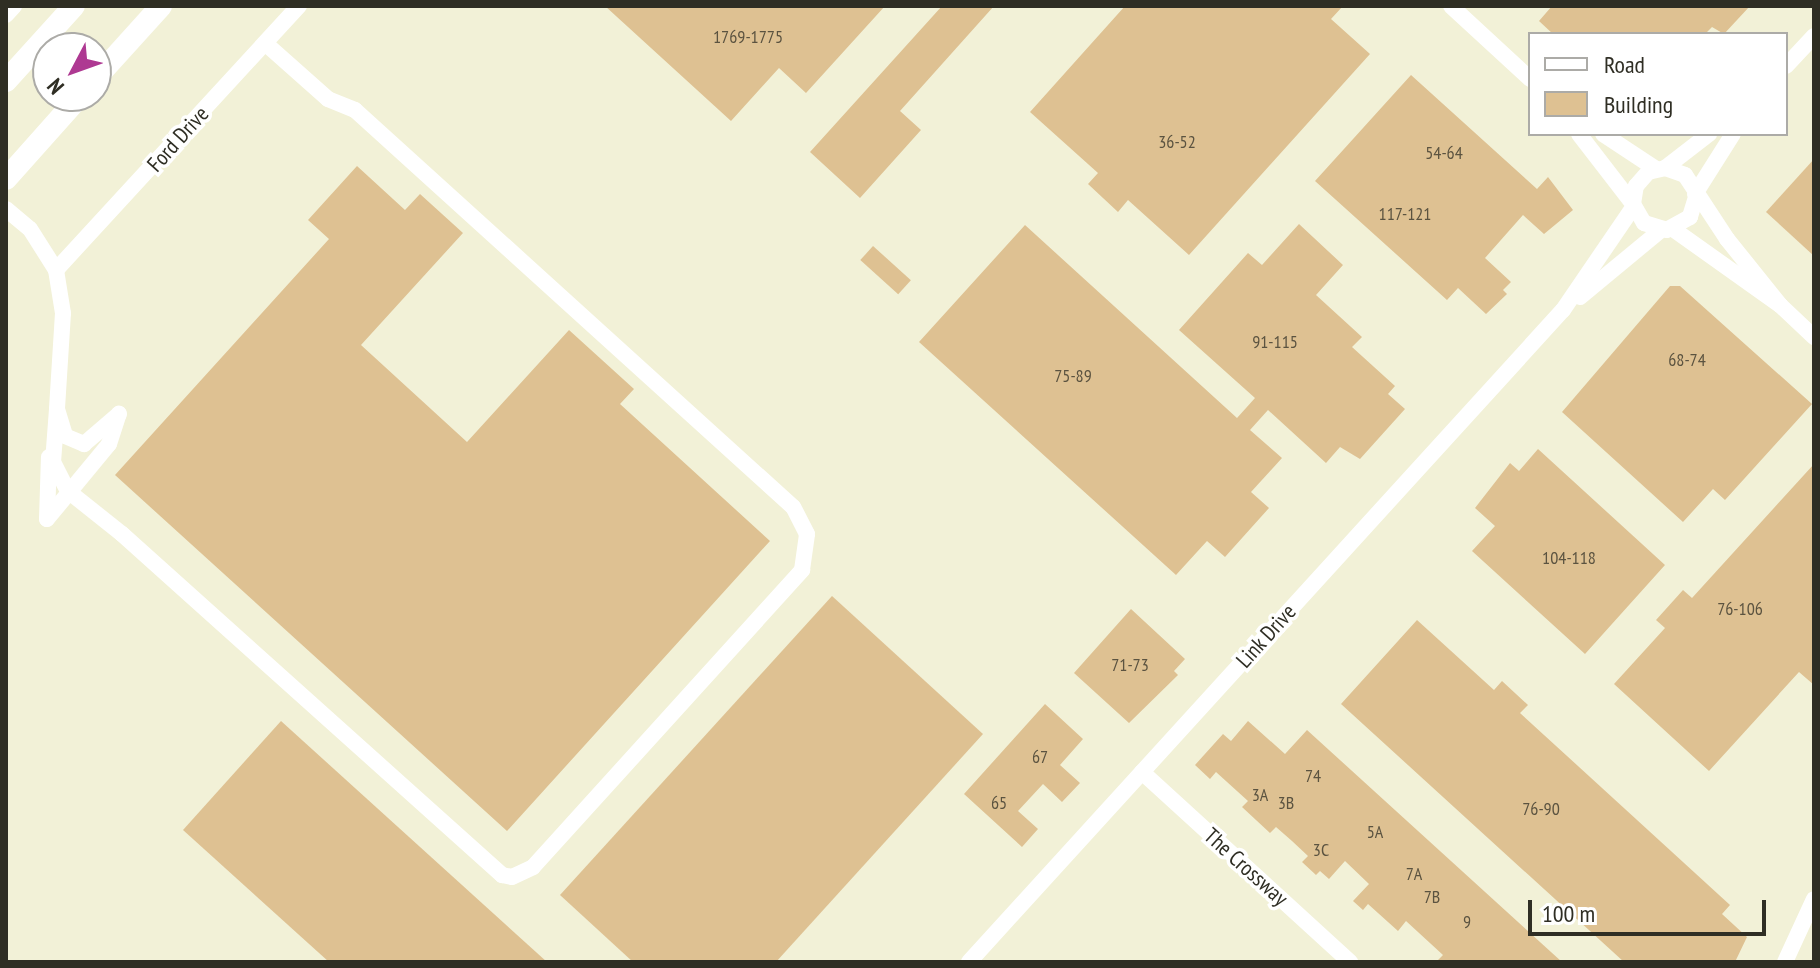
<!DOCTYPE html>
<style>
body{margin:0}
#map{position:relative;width:1820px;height:968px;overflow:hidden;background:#f2f1d7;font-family:"PT Sans Narrow",sans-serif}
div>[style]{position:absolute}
.building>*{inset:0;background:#dec192;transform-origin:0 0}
.minor>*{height:16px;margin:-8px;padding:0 8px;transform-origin:8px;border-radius:8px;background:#fff}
.highway>*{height:22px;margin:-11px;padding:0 11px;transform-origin:11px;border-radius:11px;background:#fff}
span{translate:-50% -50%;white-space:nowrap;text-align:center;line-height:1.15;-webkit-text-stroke:7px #fff;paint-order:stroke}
.number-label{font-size:18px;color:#5b5340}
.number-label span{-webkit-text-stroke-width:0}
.street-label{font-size:22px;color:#2f2e24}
.frame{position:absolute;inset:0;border:8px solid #2f2e24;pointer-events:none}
.legend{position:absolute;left:1528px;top:32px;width:260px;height:104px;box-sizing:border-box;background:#fff;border:2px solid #acaba7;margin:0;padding:10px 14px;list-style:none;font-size:24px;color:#2f2e24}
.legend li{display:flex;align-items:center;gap:16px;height:40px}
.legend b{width:40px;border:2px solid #acaba7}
.north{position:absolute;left:32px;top:32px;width:80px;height:80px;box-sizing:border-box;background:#fff;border:2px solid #acaba7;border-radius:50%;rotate:229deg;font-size:22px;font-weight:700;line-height:32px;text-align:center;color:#2f2e24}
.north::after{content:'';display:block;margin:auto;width:28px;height:36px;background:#ae3992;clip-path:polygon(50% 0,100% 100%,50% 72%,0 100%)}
.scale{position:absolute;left:1528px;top:900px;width:238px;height:36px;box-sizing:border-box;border:4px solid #2f2e24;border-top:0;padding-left:10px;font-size:24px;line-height:28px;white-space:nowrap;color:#2f2e24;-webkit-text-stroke:6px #fff;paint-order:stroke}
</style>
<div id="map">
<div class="building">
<i style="clip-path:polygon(605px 6px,885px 6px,806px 93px,779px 68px,731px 121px)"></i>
<i style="clip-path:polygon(942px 6px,994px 6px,900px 111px,921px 130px,860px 198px,810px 152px)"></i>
<i style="clip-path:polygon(1125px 6px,1343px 6px,1331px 19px,1370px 54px,1189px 255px,1128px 200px,1118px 212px,1088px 184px,1098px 173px,1030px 112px)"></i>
<i style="clip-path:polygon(1552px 6px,1750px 6px,1724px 34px,1712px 27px,1705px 34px,1553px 34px,1539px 21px)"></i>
<i style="clip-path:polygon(1411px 75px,1537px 189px,1548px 177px,1573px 210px,1544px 234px,1523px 215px,1485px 258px,1511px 282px,1503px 290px,1507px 294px,1486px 314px,1458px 288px,1447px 300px,1315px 181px)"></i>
<i style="clip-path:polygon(1814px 159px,1814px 256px,1766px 212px)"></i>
<i style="clip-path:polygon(357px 166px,405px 210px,420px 194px,463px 233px,361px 345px,467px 442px,569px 330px,634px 389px,620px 404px,770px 541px,507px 831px,115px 475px,329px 239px,308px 220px)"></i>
<i style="clip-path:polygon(1299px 224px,1343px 265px,1316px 295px,1362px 337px,1352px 347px,1395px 386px,1388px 394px,1405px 409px,1360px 459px,1340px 447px,1326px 463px,1268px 410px,1250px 430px,1282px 458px,1251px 492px,1269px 508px,1225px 557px,1207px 541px,1176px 575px,919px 342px,1025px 225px,1237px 418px,1255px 398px,1179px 330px,1248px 253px,1262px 265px)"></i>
<i style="left:873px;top:246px;width:51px;height:19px;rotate:42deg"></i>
<i style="clip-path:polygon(1670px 286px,1680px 286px,1812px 404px,1725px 500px,1713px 489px,1683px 522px,1562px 412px)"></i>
<i style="clip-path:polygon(1538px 449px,1665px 565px,1585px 654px,1472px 551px,1495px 526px,1475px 508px,1510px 463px,1519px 471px)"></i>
<i style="clip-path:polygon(1814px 464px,1814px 685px,1799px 672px,1709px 771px,1614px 684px,1665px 628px,1656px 620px,1683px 590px,1692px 598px)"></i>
<i style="clip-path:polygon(832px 596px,983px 734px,776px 962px,633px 962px,560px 895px)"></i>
<i style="clip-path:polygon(1131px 609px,1185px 659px,1174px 671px,1178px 675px,1129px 723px,1074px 673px)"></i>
<i style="clip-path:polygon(1417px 620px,1494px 690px,1502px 681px,1528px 705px,1520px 713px,1730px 905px,1722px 914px,1747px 937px,1735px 962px,1624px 962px,1341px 704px)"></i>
<i style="clip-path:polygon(1045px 704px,1083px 739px,1060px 765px,1080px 783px,1062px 802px,1043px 784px,1018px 811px,1038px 829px,1022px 847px,964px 794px)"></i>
<i style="clip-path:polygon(281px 721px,547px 962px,329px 962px,183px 830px)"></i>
<i style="clip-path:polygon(1248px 721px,1285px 754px,1307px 730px,1562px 962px,1436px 962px,1443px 955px,1406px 921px,1398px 931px,1368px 904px,1363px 910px,1353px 901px,1369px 884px,1345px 861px,1329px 879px,1320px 871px,1316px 875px,1302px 862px,1308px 856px,1292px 841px,1276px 827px,1270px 833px,1242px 807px,1248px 801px,1216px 772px,1210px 779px,1195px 765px,1223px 734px,1231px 741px)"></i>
</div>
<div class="minor">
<i style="left:1451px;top:6px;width:108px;rotate:42.7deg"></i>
<i style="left:6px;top:15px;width:12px;rotate:-48deg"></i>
<i style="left:1786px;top:66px;width:41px;rotate:-47deg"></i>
<i style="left:1579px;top:134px;width:88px;rotate:52.4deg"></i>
<i style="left:1603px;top:134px;width:64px;rotate:33.4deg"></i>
<i style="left:1665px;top:168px;width:56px;rotate:-37.7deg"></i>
<i style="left:1695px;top:194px;width:71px;rotate:-57.7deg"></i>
<i style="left:1696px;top:197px;width:21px;rotate:107deg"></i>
<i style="left:1690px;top:217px;width:26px;rotate:151deg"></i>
<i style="left:1667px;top:230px;width:24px;rotate:-163deg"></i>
<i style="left:1644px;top:223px;width:22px;rotate:-120deg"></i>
<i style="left:1633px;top:204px;width:18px;rotate:-81deg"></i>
<i style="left:1636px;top:186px;width:18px;rotate:-49deg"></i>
<i style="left:1648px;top:172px;width:17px;rotate:-13deg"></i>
<i style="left:1665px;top:168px;width:21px;rotate:19deg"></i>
<i style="left:1685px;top:175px;width:77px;rotate:56.7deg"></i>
<i style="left:1727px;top:239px;width:85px;rotate:51.2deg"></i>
<i style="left:6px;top:209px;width:31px;rotate:40deg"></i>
<i style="left:30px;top:229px;width:49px;rotate:57.6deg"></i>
<i style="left:56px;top:270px;width:44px;rotate:80.8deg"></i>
<i style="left:63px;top:313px;width:96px;rotate:93.6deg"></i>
<i style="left:57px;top:409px;width:28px;rotate:73deg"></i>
<i style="left:65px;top:436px;width:21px;rotate:23deg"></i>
<i style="left:84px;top:444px;width:46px;rotate:-40.6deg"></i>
<i style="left:1673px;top:229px;width:131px;rotate:35.4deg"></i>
<i style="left:1780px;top:305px;width:47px;rotate:43.3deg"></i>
<i style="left:56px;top:270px;width:359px;rotate:-47.4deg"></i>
<i style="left:1580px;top:297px;width:105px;rotate:-39.6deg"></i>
<i style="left:57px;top:409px;width:53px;rotate:94.3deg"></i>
<i style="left:53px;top:462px;width:33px;rotate:63deg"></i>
<i style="left:68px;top:491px;width:69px;rotate:38.5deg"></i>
<i style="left:122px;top:534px;width:511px;rotate:41.9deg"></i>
<i style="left:502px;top:875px;width:10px;rotate:11deg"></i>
<i style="left:512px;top:877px;width:23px;rotate:-25deg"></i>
<i style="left:533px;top:867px;width:401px;rotate:-47.8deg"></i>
<i style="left:802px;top:570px;width:36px;rotate:-82deg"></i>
<i style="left:807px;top:534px;width:30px;rotate:-117deg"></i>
<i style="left:793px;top:507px;width:591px;rotate:-137.81deg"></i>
<i style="left:355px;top:110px;width:29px;rotate:-158deg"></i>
<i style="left:328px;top:99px;width:84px;rotate:-138.4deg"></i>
<i style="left:47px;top:519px;width:97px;rotate:-50.4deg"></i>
<i style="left:109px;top:444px;width:32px;rotate:-72deg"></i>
<i style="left:47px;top:519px;width:62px;rotate:-88.2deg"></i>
<i style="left:1142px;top:772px;width:282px;rotate:42.4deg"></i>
<i style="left:969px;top:962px;width:882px;rotate:-47.67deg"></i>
<i style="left:1563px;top:310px;width:126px;rotate:-55.7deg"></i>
<i style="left:1785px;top:962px;width:69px;rotate:-65.3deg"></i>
</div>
<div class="highway">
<i style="left:96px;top:78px;width:97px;rotate:-47.9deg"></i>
<i style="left:6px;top:81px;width:101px;rotate:-47.8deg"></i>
<i style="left:6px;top:179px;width:111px;rotate:-48.3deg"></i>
</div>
<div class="number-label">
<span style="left:748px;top:37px">1769-1775</span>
<span style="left:1177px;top:142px">36-52</span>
<span style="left:1444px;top:153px">54-64</span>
<span style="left:1405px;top:214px">117-121</span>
<span style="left:1275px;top:342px">91-115</span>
<span style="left:1687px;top:360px">68-74</span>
<span style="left:1073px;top:376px">75-89</span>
<span style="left:1569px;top:558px">104-118</span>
<span style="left:1740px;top:609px">76-106</span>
<span style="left:1130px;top:665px">71-73</span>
<span style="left:1040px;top:757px">67</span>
<span style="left:1313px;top:776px">74</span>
<span style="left:1260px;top:795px">3A</span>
<span style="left:999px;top:803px">65</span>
<span style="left:1286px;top:803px">3B</span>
<span style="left:1541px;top:809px">76-90</span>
<span style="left:1375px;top:832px">5A</span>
<span style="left:1321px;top:850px">3C</span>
<span style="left:1414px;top:874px">7A</span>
<span style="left:1432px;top:897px">7B</span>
<span style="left:1467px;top:922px">9</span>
</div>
<div class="street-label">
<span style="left:178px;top:139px;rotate:-48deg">Ford Drive</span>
<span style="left:1266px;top:636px;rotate:-48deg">Link Drive</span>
<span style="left:1246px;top:867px;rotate:42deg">The Crossway</span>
</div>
<div class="frame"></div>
<ul class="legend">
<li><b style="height:10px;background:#fff"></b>Road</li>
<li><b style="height:22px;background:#dec192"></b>Building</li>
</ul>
<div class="north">N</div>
<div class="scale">100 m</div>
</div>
